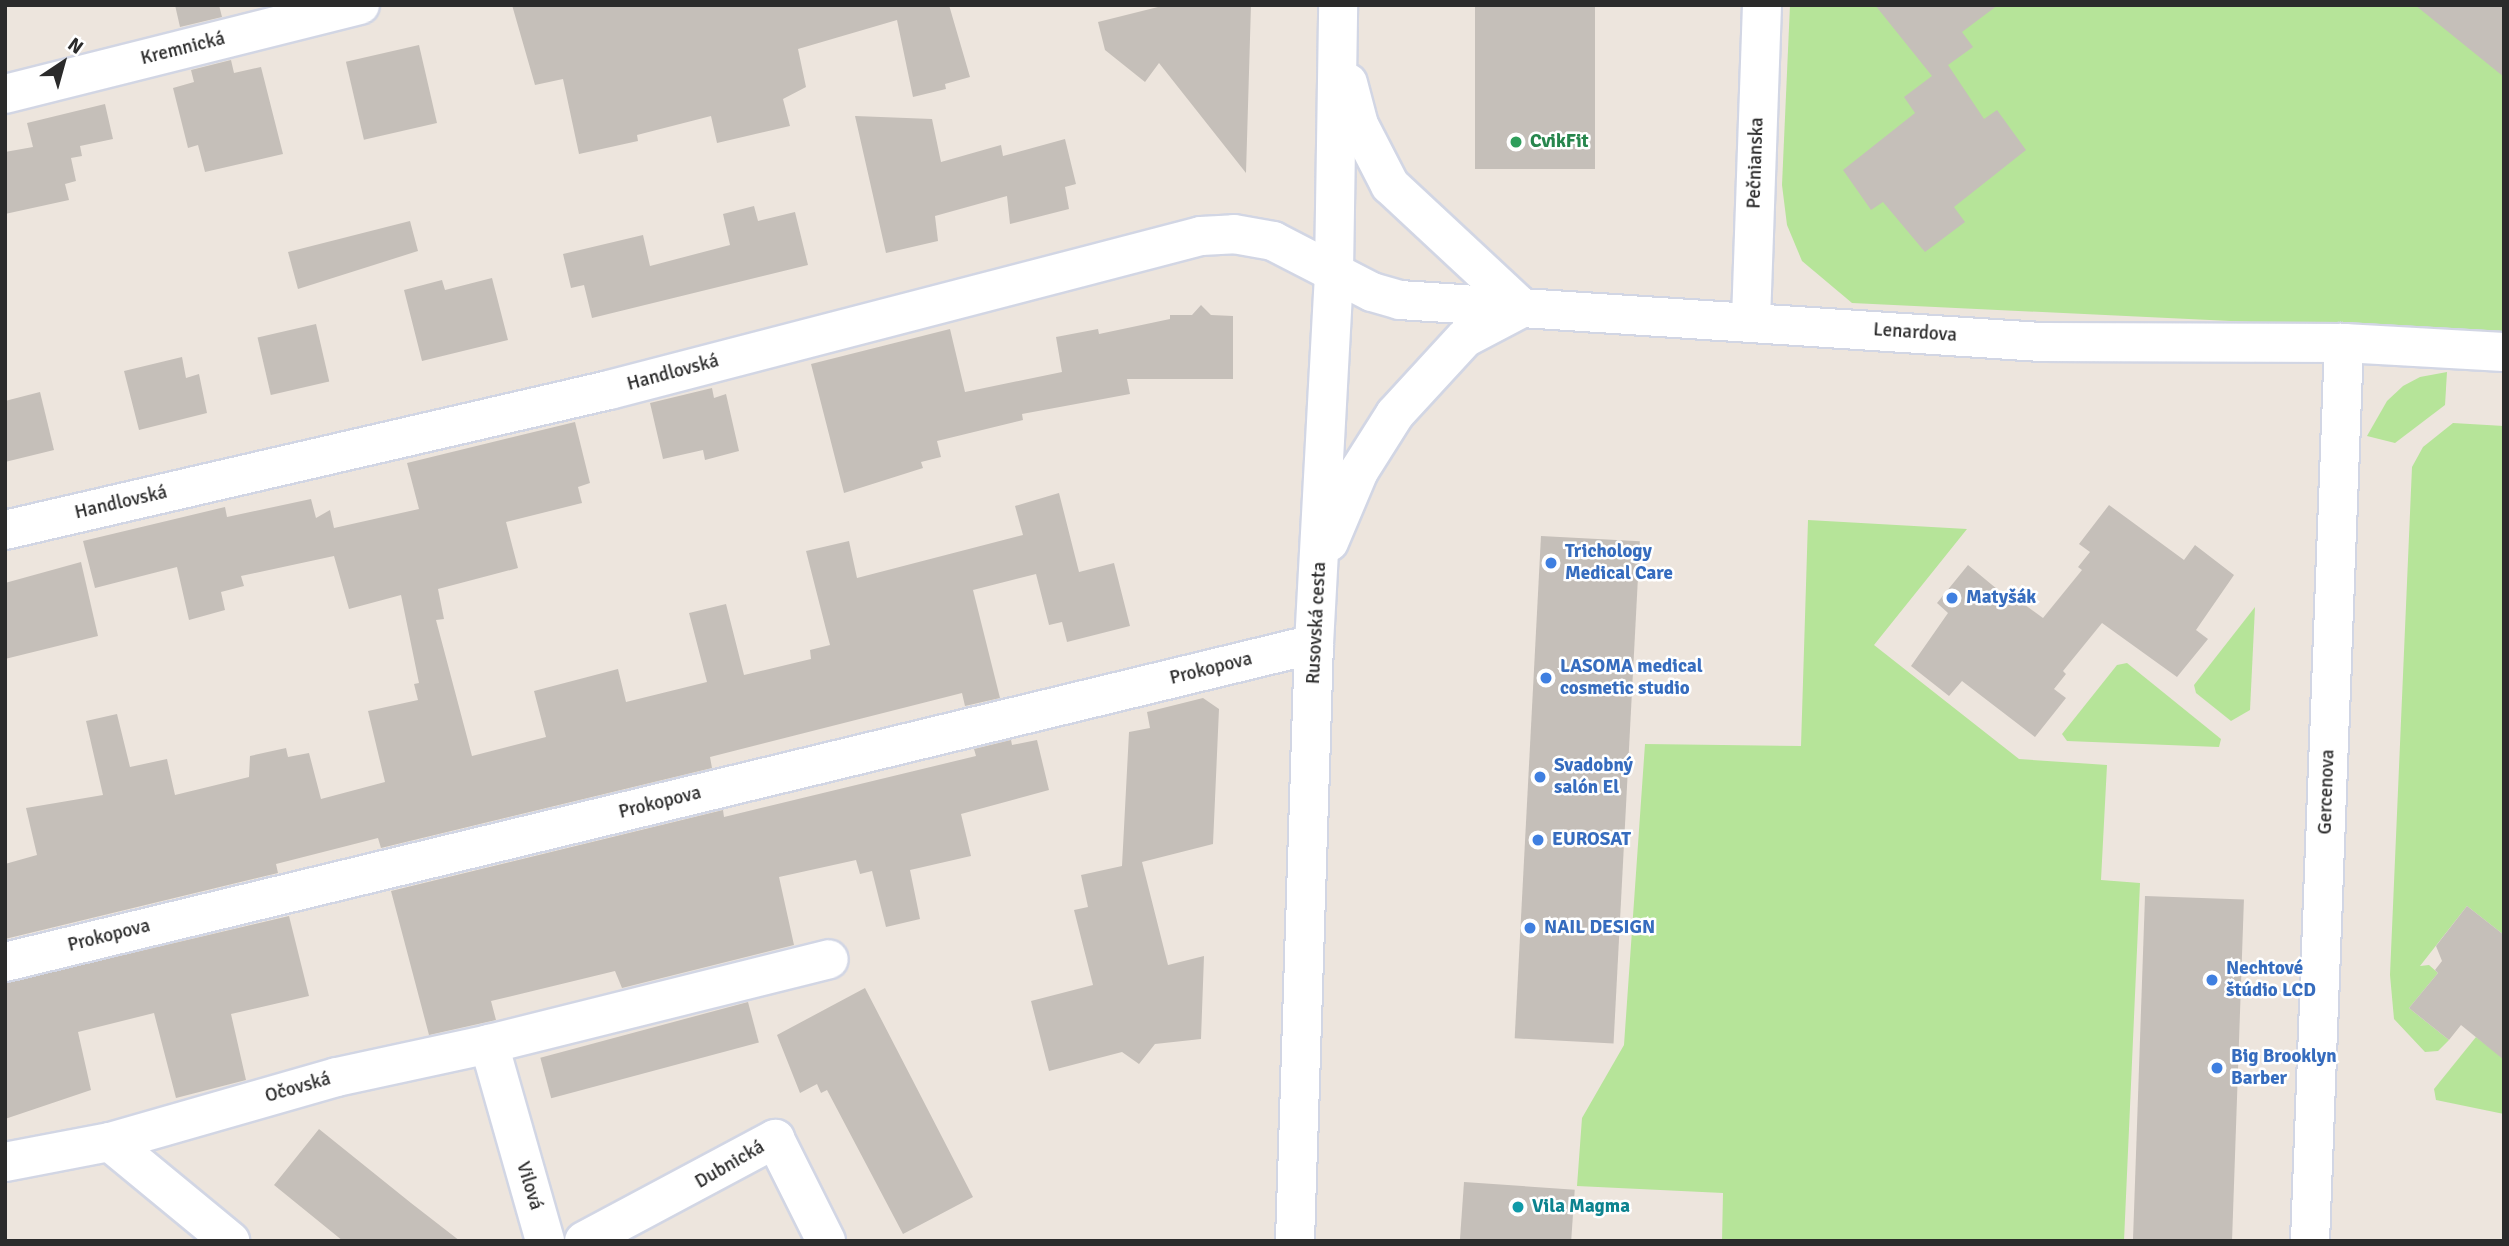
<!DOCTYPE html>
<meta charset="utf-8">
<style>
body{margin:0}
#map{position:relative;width:2509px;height:1246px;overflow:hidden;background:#ede5dd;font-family:Signika,sans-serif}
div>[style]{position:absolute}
.green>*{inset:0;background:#b6e499}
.building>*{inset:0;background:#c5bfb9;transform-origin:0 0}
.roads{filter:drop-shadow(2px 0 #d2d6e4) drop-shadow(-2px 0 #d2d6e4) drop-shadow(0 2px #d2d6e4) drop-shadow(0 -2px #d2d6e4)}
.minor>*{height:38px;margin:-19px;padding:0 19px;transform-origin:19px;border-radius:19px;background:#fff}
.dots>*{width:19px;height:19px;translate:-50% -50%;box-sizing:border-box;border:4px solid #fff;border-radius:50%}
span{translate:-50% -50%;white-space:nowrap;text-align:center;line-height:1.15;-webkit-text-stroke:5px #fff;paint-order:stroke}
.street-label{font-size:19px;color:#2b2b2b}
.leisure-label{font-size:19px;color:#27864d;font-weight:700}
.left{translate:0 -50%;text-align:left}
.shop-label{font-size:19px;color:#366cbe;font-weight:700}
.culture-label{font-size:19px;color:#0d838f;font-weight:700}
.frame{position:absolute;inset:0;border:7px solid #2b2b2b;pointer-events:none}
.north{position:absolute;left:28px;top:28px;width:70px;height:70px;-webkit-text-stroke:5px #fff;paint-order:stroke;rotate:36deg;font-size:19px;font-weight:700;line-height:28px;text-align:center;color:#2b2b2b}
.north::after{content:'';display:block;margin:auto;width:24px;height:32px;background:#2b2b2b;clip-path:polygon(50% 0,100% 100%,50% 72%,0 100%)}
</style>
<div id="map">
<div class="green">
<i style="clip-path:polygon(1790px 5px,2504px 5px,2504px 334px,1852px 303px,1802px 261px,1787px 225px,1782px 185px)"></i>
<i style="clip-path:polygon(2447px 372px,2445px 405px,2395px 443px,2367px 436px,2387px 401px,2403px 386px,2420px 377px)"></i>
<i style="clip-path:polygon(2453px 423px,2504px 426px,2504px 935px,2467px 906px,2420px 966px,2429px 965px,2438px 973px,2409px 1008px,2449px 1040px,2438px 1051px,2425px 1052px,2394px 1019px,2390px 975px,2412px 467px,2423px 447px)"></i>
<i style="clip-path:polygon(1808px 520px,1967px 529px,1874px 645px,2019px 759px,2107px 765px,2101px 880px,2140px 883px,2124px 1241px,1722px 1241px,1723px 1193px,1577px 1186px,1582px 1118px,1624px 1045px,1645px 744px,1801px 746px)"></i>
<i style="clip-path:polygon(2255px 607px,2250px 710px,2231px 721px,2196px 693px,2194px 685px)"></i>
<i style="clip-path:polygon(2127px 663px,2221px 739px,2219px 747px,2067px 741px,2062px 734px,2117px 665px)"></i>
<i style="clip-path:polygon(2476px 1037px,2504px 1058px,2504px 1114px,2436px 1100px,2434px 1089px)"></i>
</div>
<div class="building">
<i style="clip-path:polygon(175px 5px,219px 5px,222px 17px,180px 27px)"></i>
<i style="clip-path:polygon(512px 5px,949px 5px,970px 77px,945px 84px,946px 89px,913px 97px,897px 20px,798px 49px,806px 87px,783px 99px,790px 126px,717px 143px,711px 116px,637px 135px,638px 141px,579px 154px,563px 79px,535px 85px)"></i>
<i style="clip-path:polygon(1166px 5px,1251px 5px,1246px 173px,1159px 63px,1145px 82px,1105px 50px,1098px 22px)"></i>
<i style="left:1475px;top:5px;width:120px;height:164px"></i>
<i style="clip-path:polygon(1875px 5px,1998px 5px,1962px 32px,1973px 47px,1948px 65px,1984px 119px,1997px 110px,2026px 150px,1954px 207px,1965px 222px,1925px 252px,1883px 202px,1871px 210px,1843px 170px,1915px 113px,1904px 97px,1932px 76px)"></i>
<i style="clip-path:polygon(2415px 5px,2504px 5px,2504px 77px)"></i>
<i style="left:419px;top:45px;width:80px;height:75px;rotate:77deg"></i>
<i style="clip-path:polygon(231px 60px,234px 73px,261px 67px,283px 154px,205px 172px,198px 145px,188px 148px,173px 88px,194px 82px,191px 70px)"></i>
<i style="clip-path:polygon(105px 104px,113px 139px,80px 146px,82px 156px,71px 158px,76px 181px,65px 184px,69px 200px,5px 214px,5px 152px,33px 147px,27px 123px)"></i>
<i style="clip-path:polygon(855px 116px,932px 119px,941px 162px,1001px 145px,1003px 156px,1065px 139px,1076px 184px,1065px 187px,1069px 209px,1010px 224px,1007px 196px,935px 216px,938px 241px,886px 253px)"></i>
<i style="clip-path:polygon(754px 206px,758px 221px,795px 212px,808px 265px,592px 318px,584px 285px,571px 288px,563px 254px,643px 235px,650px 266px,730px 245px,723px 214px)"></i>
<i style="clip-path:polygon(410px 221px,418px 251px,298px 289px,288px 252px)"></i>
<i style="clip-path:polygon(492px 278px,508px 340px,422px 361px,404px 290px,442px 280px,445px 290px)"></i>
<i style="clip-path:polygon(1201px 305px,1211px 315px,1233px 316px,1233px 379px,1127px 379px,1130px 394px,1022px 414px,1023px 420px,937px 441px,941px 457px,921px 462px,923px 468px,844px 493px,811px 364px,950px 329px,965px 392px,1062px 372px,1056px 337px,1098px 329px,1099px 334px,1170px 319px,1170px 315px,1192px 315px)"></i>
<i style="left:316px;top:324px;width:59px;height:60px;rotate:77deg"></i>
<i style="clip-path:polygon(182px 357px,186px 378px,199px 374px,207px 413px,139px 430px,124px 371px)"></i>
<i style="clip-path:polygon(712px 388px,714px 398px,726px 394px,739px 451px,705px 460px,703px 450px,663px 459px,650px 403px)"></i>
<i style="clip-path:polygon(40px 392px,54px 450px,5px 462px,5px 401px)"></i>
<i style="clip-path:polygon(575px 422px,590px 483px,578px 487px,582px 503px,506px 522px,518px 568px,438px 589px,444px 619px,436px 620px,472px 756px,546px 737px,534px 691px,618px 669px,626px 702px,707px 682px,689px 613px,726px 604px,744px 675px,811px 659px,810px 650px,830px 645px,806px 551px,849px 541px,857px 578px,1023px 535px,1015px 506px,1059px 493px,1079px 572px,1114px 563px,1130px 626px,1067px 642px,1062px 622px,1049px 625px,1036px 574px,973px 590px,1000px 698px,965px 706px,962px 693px,710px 757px,712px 768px,381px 848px,378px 838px,276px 864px,278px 873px,5px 939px,5px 864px,37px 855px,26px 808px,103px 795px,86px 721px,117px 714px,130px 767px,167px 759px,175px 795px,249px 777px,250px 756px,286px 748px,288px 757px,309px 753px,321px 799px,385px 782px,368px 711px,418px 700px,414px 684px,419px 683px,401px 595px,349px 609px,334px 556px,241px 576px,244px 586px,221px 592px,225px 610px,189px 620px,177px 567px,95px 588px,83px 541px,225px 507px,227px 517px,311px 499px,316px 518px,330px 510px,334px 528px,419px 509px,407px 463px)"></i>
<i style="clip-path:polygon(2109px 505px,2184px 560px,2195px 545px,2234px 575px,2196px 630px,2208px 639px,2177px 677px,2102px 623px,2063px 671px,2066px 674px,2054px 689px,2066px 698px,2035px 737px,1962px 681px,1949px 696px,1911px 666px,1948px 613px,1937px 603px,1968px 565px,2003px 594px,2006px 591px,2043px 618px,2082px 570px,2078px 567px,2090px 552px,2079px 544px)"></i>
<i style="left:1541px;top:536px;width:99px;height:503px;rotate:3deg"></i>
<i style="clip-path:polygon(81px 562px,98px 636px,5px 659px,5px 583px)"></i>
<i style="clip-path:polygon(1203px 698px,1219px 709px,1213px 844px,1142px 862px,1168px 965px,1204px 956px,1201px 1039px,1155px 1044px,1139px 1064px,1122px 1052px,1049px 1071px,1031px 1001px,1093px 985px,1074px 910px,1088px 907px,1081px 875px,1122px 866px,1129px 732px,1150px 728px,1147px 712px)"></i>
<i style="clip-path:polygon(1011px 740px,1012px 745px,1037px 740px,1049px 790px,961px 814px,971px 856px,910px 870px,920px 919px,886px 927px,872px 871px,860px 874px,856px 860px,779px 877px,794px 945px,622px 988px,615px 971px,491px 1001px,496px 1020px,429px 1035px,391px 891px,723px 810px,724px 817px,976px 756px,974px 749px)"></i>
<i style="left:2145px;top:896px;width:99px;height:345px;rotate:2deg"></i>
<i style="clip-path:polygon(2467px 906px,2504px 935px,2504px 1060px,2461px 1025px,2449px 1040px,2409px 1008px,2438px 973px,2435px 970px,2442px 961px,2436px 946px)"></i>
<i style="clip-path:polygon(289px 916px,309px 996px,231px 1014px,246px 1080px,176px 1098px,154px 1013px,78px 1032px,91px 1090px,5px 1119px,5px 983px)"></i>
<i style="clip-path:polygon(865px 988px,973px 1197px,903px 1234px,827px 1090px,821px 1093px,817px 1084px,800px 1093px,777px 1035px)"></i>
<i style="left:748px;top:1002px;width:42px;height:215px;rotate:75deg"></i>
<i style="clip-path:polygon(319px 1129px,411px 1203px,460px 1241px,343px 1241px,274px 1185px)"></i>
<i style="left:1464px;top:1182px;width:111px;height:59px;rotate:4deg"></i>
</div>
<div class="roads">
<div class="minor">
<i style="left:1348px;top:83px;width:43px;rotate:75.3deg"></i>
<i style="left:1359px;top:125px;width:68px;rotate:62.7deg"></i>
<i style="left:1390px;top:185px;width:180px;rotate:43deg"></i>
<i style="left:5px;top:94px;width:366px;rotate:-14.1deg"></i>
<i style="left:1751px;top:320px;width:315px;rotate:-88deg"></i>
<i style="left:5px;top:530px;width:620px;rotate:-13.05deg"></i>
<i style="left:609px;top:390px;width:612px;rotate:-14.58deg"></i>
<i style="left:1201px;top:236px;width:33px;rotate:-3deg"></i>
<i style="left:1234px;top:234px;width:40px;rotate:10deg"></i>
<i style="left:1273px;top:241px;width:111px;rotate:27.3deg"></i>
<i style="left:1372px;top:292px;width:29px;rotate:16deg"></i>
<i style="left:1400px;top:300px;width:642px;rotate:3.75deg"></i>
<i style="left:2041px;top:342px;width:303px;rotate:0.2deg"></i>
<i style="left:2344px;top:343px;width:160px;rotate:3.2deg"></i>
<i style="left:1329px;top:542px;width:77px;rotate:-67.1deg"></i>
<i style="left:1359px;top:471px;width:67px;rotate:-57.7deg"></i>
<i style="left:1395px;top:414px;width:103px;rotate:-47.4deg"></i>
<i style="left:1465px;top:338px;width:64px;rotate:-27.8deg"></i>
<i style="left:5px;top:962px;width:1347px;rotate:-13.65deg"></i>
<i style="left:489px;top:1044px;width:350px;rotate:-14deg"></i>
<i style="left:110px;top:1142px;width:156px;rotate:39.5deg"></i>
<i style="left:5px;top:1162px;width:107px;rotate:-10.8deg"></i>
<i style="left:110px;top:1142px;width:236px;rotate:-16deg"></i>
<i style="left:337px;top:1077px;width:156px;rotate:-12.2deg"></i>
<i style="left:489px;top:1044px;width:205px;rotate:74.1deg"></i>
<i style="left:584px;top:1241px;width:217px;rotate:-28.1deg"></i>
<i style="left:775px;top:1139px;width:114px;rotate:63.4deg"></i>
<i style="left:1295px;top:1241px;width:597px;rotate:-88.18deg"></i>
<i style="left:1314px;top:644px;width:373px;rotate:-86.9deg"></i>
<i style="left:1334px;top:272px;width:267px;rotate:-89.1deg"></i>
<i style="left:2310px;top:1241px;width:899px;rotate:-87.83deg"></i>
</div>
</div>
<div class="dots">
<i style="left:1516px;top:142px;background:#2e9e5b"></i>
<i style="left:1551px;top:563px;background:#3f7fe0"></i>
<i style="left:1952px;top:598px;background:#3f7fe0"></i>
<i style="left:1546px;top:678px;background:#3f7fe0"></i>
<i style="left:1540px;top:777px;background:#3f7fe0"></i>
<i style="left:1538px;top:840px;background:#3f7fe0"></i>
<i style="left:1530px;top:928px;background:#3f7fe0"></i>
<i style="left:2212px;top:980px;background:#3f7fe0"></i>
<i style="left:2217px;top:1068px;background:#3f7fe0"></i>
<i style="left:1518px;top:1207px;background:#0f9aa8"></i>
</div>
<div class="street-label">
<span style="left:183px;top:49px;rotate:-14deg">Kremnická</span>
<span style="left:1756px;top:163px;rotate:-88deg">Pečnianska</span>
<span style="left:1915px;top:333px;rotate:4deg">Lenardova</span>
<span style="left:673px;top:373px;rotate:-15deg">Handlovská</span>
<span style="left:121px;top:503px;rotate:-13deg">Handlovská</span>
<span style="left:1317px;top:623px;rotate:-87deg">Rusovská cesta</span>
<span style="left:1211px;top:669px;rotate:-14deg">Prokopova</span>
<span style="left:2327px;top:792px;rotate:-88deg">Gercenova</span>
<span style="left:660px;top:803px;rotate:-14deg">Prokopova</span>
<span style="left:109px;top:936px;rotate:-14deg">Prokopova</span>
<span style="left:298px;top:1088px;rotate:-16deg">Očovská</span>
<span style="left:730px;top:1165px;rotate:-30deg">Dubnická</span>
<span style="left:529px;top:1186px;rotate:73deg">Vilová</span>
</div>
<div class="leisure-label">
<span class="left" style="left:1530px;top:142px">CvikFit</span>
</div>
<div class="shop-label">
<span class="left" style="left:1565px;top:563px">Trichology<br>Medical Care</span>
<span class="left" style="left:1966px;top:598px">Matyšák</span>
<span class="left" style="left:1560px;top:678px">LASOMA medical<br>cosmetic studio</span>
<span class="left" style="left:1554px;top:777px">Svadobný<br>salón El</span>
<span class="left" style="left:1552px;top:840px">EUROSAT</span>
<span class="left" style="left:1544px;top:928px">NAIL DESIGN</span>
<span class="left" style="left:2226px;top:980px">Nechtové<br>štúdio LCD</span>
<span class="left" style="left:2231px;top:1068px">Big Brooklyn<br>Barber</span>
</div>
<div class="culture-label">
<span class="left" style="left:1532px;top:1207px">Vila Magma</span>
</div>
<div class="frame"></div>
<div class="north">N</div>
</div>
